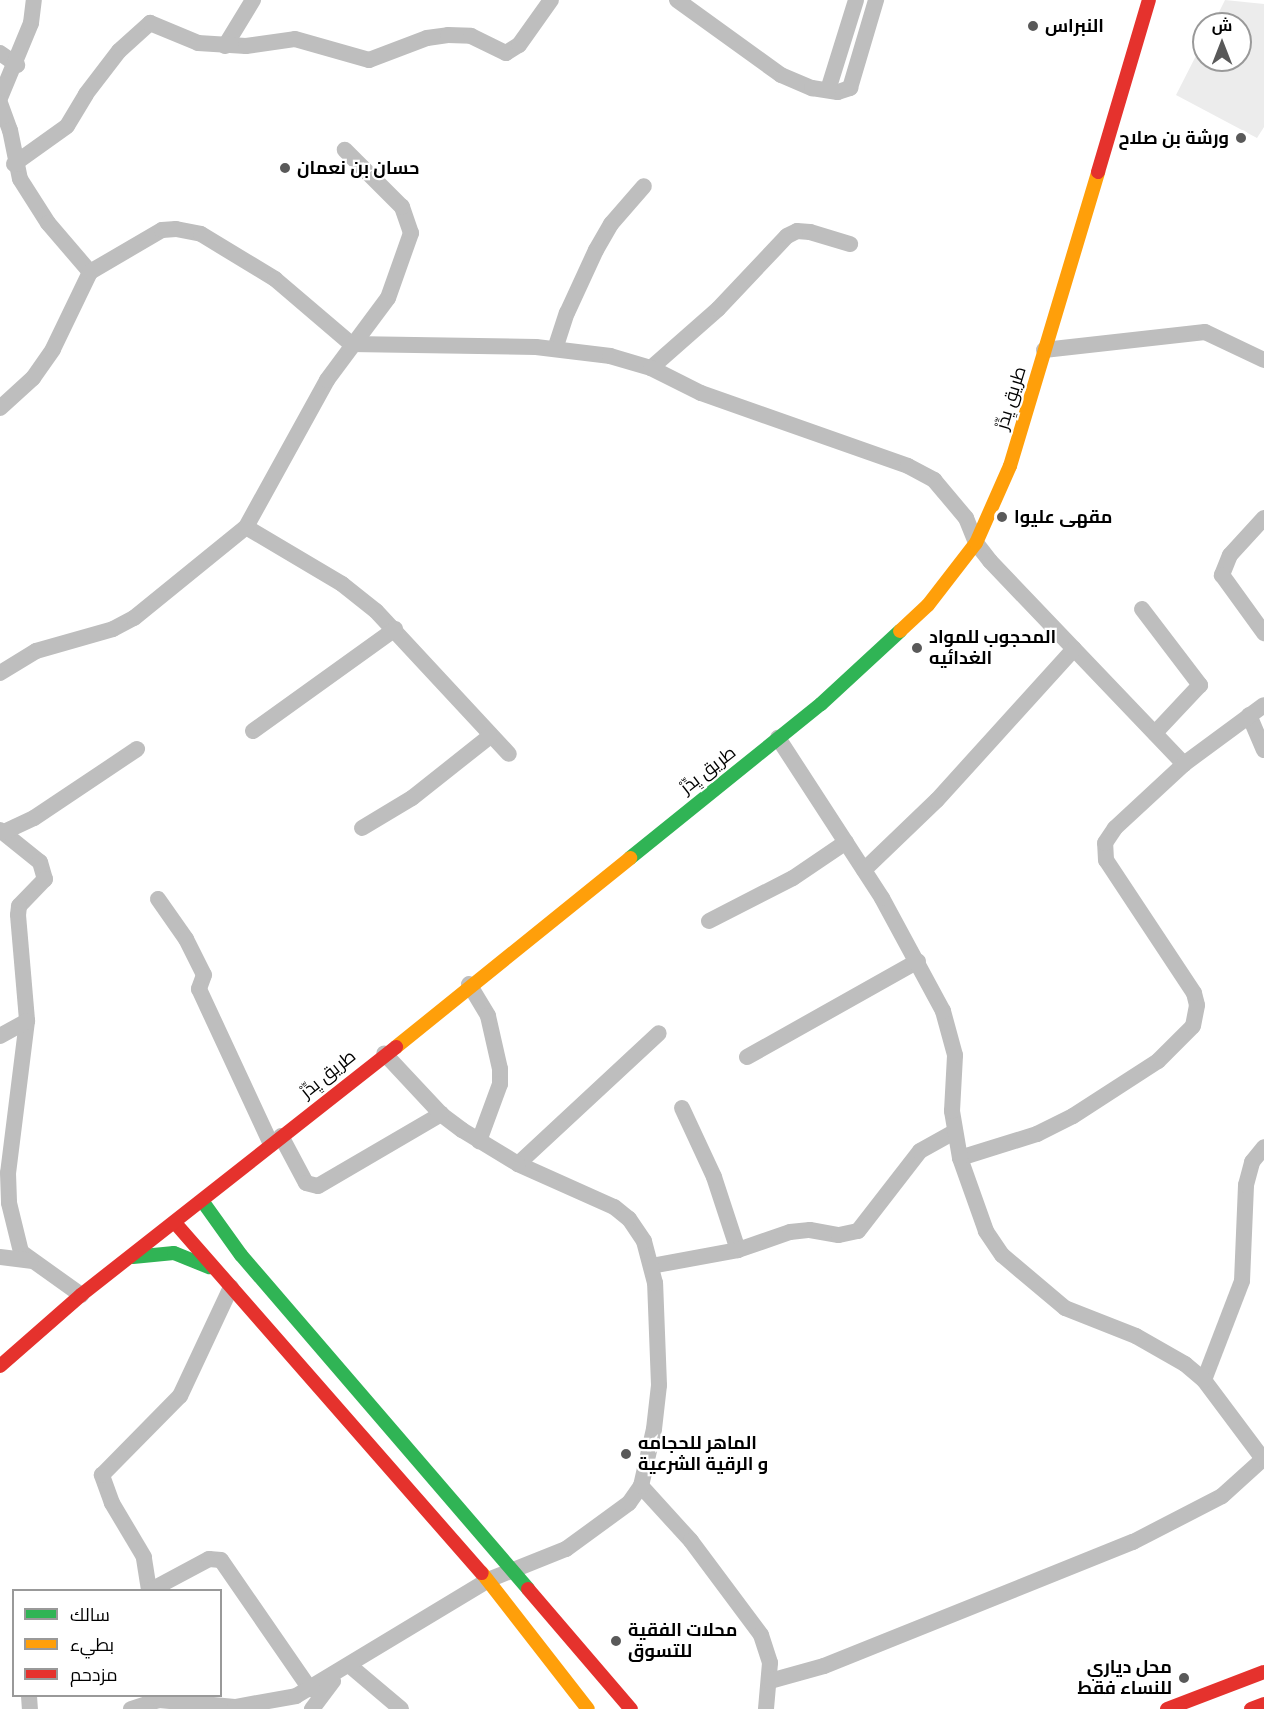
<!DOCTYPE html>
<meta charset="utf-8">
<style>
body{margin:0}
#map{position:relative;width:1264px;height:1709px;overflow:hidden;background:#fff;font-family:Raleway,Cairo,sans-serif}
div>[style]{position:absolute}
.green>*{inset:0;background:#ececec}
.street>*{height:16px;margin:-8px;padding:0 8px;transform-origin:8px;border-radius:8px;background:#bebebe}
.fast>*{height:14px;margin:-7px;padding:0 7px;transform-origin:7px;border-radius:7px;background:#30b455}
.slow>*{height:14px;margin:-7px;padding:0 7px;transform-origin:7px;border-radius:7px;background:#ff9f0a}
.jam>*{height:14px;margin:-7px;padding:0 7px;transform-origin:7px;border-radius:7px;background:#e5322d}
.dots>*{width:16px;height:16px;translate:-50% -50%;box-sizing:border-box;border:3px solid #fff;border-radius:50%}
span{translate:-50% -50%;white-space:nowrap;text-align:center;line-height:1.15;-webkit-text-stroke:4.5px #fff;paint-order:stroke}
.poi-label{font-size:18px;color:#000;font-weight:700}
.left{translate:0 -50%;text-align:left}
.right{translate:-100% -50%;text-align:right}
.street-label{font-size:18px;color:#000}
.legend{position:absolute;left:12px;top:1589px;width:210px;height:108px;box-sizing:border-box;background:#fff;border:2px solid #999;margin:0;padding:8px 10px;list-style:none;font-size:18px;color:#000}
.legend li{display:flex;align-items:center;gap:12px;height:30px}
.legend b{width:30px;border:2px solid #999}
.north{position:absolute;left:1192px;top:12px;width:60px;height:60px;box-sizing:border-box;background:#fff;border:2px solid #999;border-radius:50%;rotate:0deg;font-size:16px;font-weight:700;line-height:24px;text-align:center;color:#000}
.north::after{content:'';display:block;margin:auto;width:21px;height:27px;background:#595959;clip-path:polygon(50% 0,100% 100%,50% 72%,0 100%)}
</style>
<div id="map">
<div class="green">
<i style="clip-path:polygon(1225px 0,1264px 4px,1264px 127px,1257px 138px,1176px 95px,1204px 40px,1204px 60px,1240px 60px,1240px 24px,1213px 24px)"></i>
</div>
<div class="street">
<i style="left:677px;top:0;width:128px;rotate:35.8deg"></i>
<i style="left:781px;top:75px;width:34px;rotate:23deg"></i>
<i style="left:812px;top:88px;width:26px;rotate:9deg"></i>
<i style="left:838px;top:92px;width:13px;rotate:-18deg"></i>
<i style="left:850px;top:88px;width:92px;rotate:-73.5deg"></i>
<i style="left:225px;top:46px;width:54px;rotate:-58.7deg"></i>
<i style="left:0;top:53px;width:21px;rotate:35deg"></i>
<i style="left:828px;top:90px;width:94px;rotate:-72.7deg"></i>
<i style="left:0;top:98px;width:81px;rotate:-67.5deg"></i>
<i style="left:31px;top:23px;width:23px;rotate:-83deg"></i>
<i style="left:0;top:103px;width:29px;rotate:70deg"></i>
<i style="left:10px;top:130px;width:50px;rotate:78.5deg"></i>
<i style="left:20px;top:179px;width:52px;rotate:57.5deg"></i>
<i style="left:48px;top:223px;width:65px;rotate:49.4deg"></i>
<i style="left:14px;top:164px;width:65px;rotate:-35.6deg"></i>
<i style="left:67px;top:126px;width:37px;rotate:-59deg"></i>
<i style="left:86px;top:94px;width:54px;rotate:-52.5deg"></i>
<i style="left:119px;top:51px;width:42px;rotate:-42.1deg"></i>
<i style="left:150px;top:23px;width:52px;rotate:22.6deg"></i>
<i style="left:198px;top:43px;width:48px;rotate:3.6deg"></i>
<i style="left:246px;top:46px;width:49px;rotate:-8.1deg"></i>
<i style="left:295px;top:39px;width:77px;rotate:15.8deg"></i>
<i style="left:369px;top:60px;width:62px;rotate:-20.8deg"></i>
<i style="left:427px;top:38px;width:21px;rotate:-8deg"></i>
<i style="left:448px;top:35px;width:23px;rotate:2deg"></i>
<i style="left:471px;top:36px;width:39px;rotate:26deg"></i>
<i style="left:506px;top:53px;width:15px;rotate:-32deg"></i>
<i style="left:519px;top:45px;width:55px;rotate:-54.6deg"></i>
<i style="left:555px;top:349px;width:38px;rotate:-72deg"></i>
<i style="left:567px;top:313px;width:69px;rotate:-65.3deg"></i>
<i style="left:596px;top:250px;width:30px;rotate:-60deg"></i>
<i style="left:611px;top:224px;width:50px;rotate:-49deg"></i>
<i style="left:1044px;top:350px;width:162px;rotate:-6.4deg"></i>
<i style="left:1205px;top:332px;width:65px;rotate:25.4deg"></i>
<i style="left:651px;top:368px;width:89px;rotate:-41.4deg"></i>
<i style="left:718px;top:309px;width:100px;rotate:-46.6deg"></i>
<i style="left:787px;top:236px;width:11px;rotate:-27deg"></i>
<i style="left:797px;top:231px;width:13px;rotate:4deg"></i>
<i style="left:810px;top:232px;width:42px;rotate:16.7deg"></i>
<i style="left:0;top:408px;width:45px;rotate:-42.3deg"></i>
<i style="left:33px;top:378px;width:35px;rotate:-55deg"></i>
<i style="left:53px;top:349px;width:85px;rotate:-64.3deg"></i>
<i style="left:90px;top:272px;width:83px;rotate:-30.3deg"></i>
<i style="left:162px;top:230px;width:14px;rotate:-4deg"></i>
<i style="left:176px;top:229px;width:25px;rotate:11deg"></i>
<i style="left:201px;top:234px;width:87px;rotate:31.3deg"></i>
<i style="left:275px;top:279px;width:100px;rotate:40.5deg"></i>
<i style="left:351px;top:344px;width:185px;rotate:0.9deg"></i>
<i style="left:536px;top:347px;width:75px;rotate:6.9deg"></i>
<i style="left:610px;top:356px;width:43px;rotate:16.3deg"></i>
<i style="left:651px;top:368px;width:56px;rotate:26.6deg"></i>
<i style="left:701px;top:393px;width:219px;rotate:19.4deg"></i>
<i style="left:908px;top:466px;width:30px;rotate:28deg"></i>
<i style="left:934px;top:480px;width:50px;rotate:49.9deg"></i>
<i style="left:966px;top:518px;width:27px;rotate:68deg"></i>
<i style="left:976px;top:543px;width:23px;rotate:52deg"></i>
<i style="left:990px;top:561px;width:281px;rotate:46.3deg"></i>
<i style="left:1264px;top:518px;width:50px;rotate:132.6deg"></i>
<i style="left:1230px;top:555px;width:22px;rotate:112deg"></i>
<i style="left:1222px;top:575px;width:72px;rotate:54.1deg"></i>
<i style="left:246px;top:527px;width:112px;rotate:30.7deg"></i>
<i style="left:342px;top:584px;width:43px;rotate:38.5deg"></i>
<i style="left:376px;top:611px;width:195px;rotate:47.1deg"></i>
<i style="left:1142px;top:609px;width:96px;rotate:52.7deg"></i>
<i style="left:1200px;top:685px;width:66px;rotate:133.2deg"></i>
<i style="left:0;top:673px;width:42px;rotate:-31.4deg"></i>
<i style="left:36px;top:651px;width:80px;rotate:-15.9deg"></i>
<i style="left:113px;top:629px;width:24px;rotate:-28deg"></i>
<i style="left:134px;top:618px;width:144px;rotate:-39.1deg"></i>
<i style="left:246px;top:527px;width:168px;rotate:-61.1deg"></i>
<i style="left:327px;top:380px;width:102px;rotate:-53.4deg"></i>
<i style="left:388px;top:298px;width:69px;rotate:-70.5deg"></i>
<i style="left:411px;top:233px;width:28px;rotate:-109deg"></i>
<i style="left:402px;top:207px;width:81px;rotate:-135deg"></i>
<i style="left:1249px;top:715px;width:38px;rotate:67deg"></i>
<i style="left:253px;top:731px;width:175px;rotate:-35.7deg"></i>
<i style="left:362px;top:828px;width:58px;rotate:-31deg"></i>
<i style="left:412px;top:798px;width:98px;rotate:-38.4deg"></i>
<i style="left:0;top:830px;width:51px;rotate:38.7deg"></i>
<i style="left:40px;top:862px;width:18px;rotate:74deg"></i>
<i style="left:45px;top:879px;width:37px;rotate:134deg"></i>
<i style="left:19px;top:906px;width:9px;rotate:96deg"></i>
<i style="left:18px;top:915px;width:106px;rotate:85.1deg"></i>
<i style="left:27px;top:1021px;width:153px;rotate:97.1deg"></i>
<i style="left:8px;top:1173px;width:30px;rotate:88deg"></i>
<i style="left:9px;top:1203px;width:50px;rotate:76.2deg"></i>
<i style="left:21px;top:1252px;width:74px;rotate:35.6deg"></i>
<i style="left:4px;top:832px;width:33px;rotate:-25deg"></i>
<i style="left:34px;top:818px;width:124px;rotate:-33.8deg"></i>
<i style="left:864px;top:870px;width:101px;rotate:-43.8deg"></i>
<i style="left:937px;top:800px;width:204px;rotate:-47.8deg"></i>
<i style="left:158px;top:899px;width:49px;rotate:55deg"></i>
<i style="left:186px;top:939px;width:40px;rotate:63.4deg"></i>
<i style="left:204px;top:975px;width:15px;rotate:110deg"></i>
<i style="left:199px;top:989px;width:171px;rotate:65.1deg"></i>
<i style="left:709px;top:921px;width:94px;rotate:-27.1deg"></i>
<i style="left:793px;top:878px;width:64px;rotate:-34.2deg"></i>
<i style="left:469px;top:984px;width:37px;rotate:59deg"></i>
<i style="left:488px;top:1016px;width:54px;rotate:77.2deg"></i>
<i style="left:500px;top:1069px;width:15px;rotate:90deg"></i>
<i style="left:500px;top:1084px;width:61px;rotate:110.2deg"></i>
<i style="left:0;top:1036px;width:31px;rotate:-29deg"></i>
<i style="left:747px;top:1057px;width:196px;rotate:-29.3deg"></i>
<i style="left:682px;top:1108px;width:76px;rotate:65.1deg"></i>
<i style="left:714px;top:1177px;width:77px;rotate:71.8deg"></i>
<i style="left:281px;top:1136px;width:53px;rotate:62deg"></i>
<i style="left:306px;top:1183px;width:12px;rotate:14deg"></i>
<i style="left:318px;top:1186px;width:143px;rotate:-30.3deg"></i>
<i style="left:960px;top:1158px;width:81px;rotate:-17.3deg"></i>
<i style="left:1037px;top:1134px;width:40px;rotate:-26.6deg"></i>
<i style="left:1073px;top:1116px;width:101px;rotate:-32.9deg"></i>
<i style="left:1158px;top:1061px;width:49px;rotate:-45deg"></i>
<i style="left:1193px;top:1026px;width:21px;rotate:-79deg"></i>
<i style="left:1197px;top:1005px;width:12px;rotate:-104deg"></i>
<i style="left:1194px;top:993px;width:159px;rotate:-123.5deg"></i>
<i style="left:1106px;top:860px;width:17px;rotate:-93deg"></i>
<i style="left:1105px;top:843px;width:18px;rotate:-56deg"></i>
<i style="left:1115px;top:828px;width:94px;rotate:-42.8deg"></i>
<i style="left:1184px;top:764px;width:99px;rotate:-36.4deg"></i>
<i style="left:518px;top:1164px;width:192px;rotate:-42.9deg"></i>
<i style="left:0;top:1257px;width:31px;rotate:7deg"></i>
<i style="left:651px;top:1266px;width:88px;rotate:-10.4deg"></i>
<i style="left:738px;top:1250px;width:55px;rotate:-19.1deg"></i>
<i style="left:790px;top:1232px;width:20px;rotate:-6deg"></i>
<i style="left:810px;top:1230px;width:29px;rotate:10deg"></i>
<i style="left:839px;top:1235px;width:19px;rotate:-12deg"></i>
<i style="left:858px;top:1231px;width:101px;rotate:-52.2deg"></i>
<i style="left:920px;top:1151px;width:39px;rotate:-29deg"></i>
<i style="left:1204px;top:1380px;width:106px;rotate:-69deg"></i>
<i style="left:1242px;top:1281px;width:96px;rotate:-87.6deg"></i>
<i style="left:1246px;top:1185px;width:24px;rotate:-75deg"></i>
<i style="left:1252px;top:1162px;width:19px;rotate:-51deg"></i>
<i style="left:641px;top:1486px;width:74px;rotate:47.7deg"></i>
<i style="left:691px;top:1541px;width:117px;rotate:53.3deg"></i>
<i style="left:761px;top:1635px;width:29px;rotate:72deg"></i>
<i style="left:770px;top:1663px;width:46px;rotate:95deg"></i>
<i style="left:149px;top:1590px;width:33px;rotate:-99deg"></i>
<i style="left:144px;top:1557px;width:63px;rotate:-120.7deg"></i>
<i style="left:112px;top:1503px;width:30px;rotate:-110deg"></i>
<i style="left:102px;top:1475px;width:111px;rotate:-45.4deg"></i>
<i style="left:180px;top:1396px;width:120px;rotate:-64.9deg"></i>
<i style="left:151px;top:1590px;width:66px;rotate:-28.1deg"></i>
<i style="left:209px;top:1559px;width:12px;rotate:5deg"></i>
<i style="left:221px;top:1560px;width:157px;rotate:55.4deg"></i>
<i style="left:349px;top:1665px;width:68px;rotate:40.2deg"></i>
<i style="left:770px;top:1681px;width:56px;rotate:-15.5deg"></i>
<i style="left:824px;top:1666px;width:333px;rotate:-21.9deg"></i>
<i style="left:1133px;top:1542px;width:100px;rotate:-27.3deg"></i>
<i style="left:1222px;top:1496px;width:55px;rotate:-42.1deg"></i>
<i style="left:1263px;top:1459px;width:99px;rotate:-126.8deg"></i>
<i style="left:1204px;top:1380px;width:25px;rotate:-140deg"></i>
<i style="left:1185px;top:1364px;width:56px;rotate:-150.3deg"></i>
<i style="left:1136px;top:1336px;width:76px;rotate:-158.5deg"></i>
<i style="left:1065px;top:1308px;width:82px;rotate:-139.9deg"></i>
<i style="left:1002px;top:1255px;width:29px;rotate:-124deg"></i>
<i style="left:986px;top:1231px;width:77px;rotate:-109.6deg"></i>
<i style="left:960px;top:1158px;width:48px;rotate:-99.7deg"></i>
<i style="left:952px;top:1111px;width:56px;rotate:-86.9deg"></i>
<i style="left:955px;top:1055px;width:46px;rotate:-105.3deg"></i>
<i style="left:943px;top:1011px;width:128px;rotate:-118.4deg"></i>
<i style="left:882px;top:898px;width:191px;rotate:-123deg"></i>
<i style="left:29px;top:1696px;width:13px;rotate:86deg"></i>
<i style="left:131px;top:1709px;width:29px;rotate:-18deg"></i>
<i style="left:159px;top:1700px;width:76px;rotate:5.3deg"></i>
<i style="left:235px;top:1707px;width:62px;rotate:-10.2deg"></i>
<i style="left:296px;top:1696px;width:224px;rotate:-31.1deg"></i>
<i style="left:488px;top:1580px;width:84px;rotate:-21.7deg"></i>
<i style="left:566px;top:1549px;width:78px;rotate:-36.1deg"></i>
<i style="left:629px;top:1503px;width:21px;rotate:-55deg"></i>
<i style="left:641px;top:1486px;width:58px;rotate:-77.2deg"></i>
<i style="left:654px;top:1429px;width:44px;rotate:-83.5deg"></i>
<i style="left:659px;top:1385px;width:102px;rotate:-92.2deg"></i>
<i style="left:655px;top:1283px;width:43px;rotate:-104.7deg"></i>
<i style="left:644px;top:1241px;width:27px;rotate:-124deg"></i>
<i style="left:629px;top:1219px;width:19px;rotate:-141deg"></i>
<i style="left:614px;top:1207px;width:105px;rotate:-155.9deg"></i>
<i style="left:518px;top:1164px;width:66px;rotate:-148.7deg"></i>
<i style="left:462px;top:1130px;width:26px;rotate:-143deg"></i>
<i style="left:441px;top:1114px;width:83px;rotate:-133.1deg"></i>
<i style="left:312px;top:1709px;width:35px;rotate:-53deg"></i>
</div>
<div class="fast">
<i style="left:630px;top:858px;width:245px;rotate:-38.9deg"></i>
<i style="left:821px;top:704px;width:108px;rotate:-42.7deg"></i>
<i style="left:203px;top:1202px;width:65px;rotate:54.4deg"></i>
<i style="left:241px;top:1255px;width:440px;rotate:49.3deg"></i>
<i style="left:133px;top:1257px;width:41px;rotate:-5.6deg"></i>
<i style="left:174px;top:1253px;width:38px;rotate:22deg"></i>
</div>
<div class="slow">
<i style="left:900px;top:631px;width:38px;rotate:-43deg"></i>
<i style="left:928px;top:605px;width:78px;rotate:-52.3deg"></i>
<i style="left:976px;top:543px;width:84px;rotate:-66.2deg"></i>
<i style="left:1010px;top:466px;width:307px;rotate:-73.3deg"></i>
<i style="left:396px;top:1047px;width:301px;rotate:-38.9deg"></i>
<i style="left:482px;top:1573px;width:172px;rotate:52.1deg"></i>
</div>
<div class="jam">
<i style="left:1098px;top:172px;width:179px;rotate:-73.5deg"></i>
<i style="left:176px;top:1224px;width:464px;rotate:48.8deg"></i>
<i style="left:0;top:1366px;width:108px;rotate:-41.2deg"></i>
<i style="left:81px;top:1295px;width:401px;rotate:-38.2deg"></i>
<i style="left:528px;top:1589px;width:158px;rotate:49.4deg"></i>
<i style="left:1167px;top:1709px;width:104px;rotate:-20.9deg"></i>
<i style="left:1251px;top:1709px;width:14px;rotate:-21deg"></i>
</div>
<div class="dots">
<i style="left:1033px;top:26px;background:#595959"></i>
<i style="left:1241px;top:138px;background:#595959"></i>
<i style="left:285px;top:168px;background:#595959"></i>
<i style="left:1002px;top:517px;background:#595959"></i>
<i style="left:917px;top:648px;background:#595959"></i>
<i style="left:626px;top:1454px;background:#595959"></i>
<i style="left:616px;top:1641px;background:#595959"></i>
<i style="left:1184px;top:1678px;background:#595959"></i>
</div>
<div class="poi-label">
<span class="left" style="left:1045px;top:26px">النبراس</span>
<span class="right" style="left:1229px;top:138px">ورشة بن صلاح</span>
<span class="left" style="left:297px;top:168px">حسان بن نعمان</span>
<span class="left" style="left:1014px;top:517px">مقهى عليوا</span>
<span class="left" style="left:929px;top:648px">المحجوب للمواد<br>الغدائيه</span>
<span class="left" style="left:638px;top:1454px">الماهر للحجامه<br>و الرقية الشرعية</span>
<span class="left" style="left:628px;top:1641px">محلات الفقية<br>للتسوق</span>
<span class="right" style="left:1172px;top:1678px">محل دياري<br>للنساء فقط</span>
</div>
<div class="street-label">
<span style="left:1011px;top:398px;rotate:-73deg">طريق يِدِّرْ</span>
<span style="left:708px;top:770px;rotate:-38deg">طريق يِدِّرْ</span>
<span style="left:328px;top:1074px;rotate:-39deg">طريق يِدِّرْ</span>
</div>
<ul class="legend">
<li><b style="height:8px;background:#30b455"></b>سالك</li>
<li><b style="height:8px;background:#ff9f0a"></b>بطيء</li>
<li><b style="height:8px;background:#e5322d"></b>مزدحم</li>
</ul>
<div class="north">ش</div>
</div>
